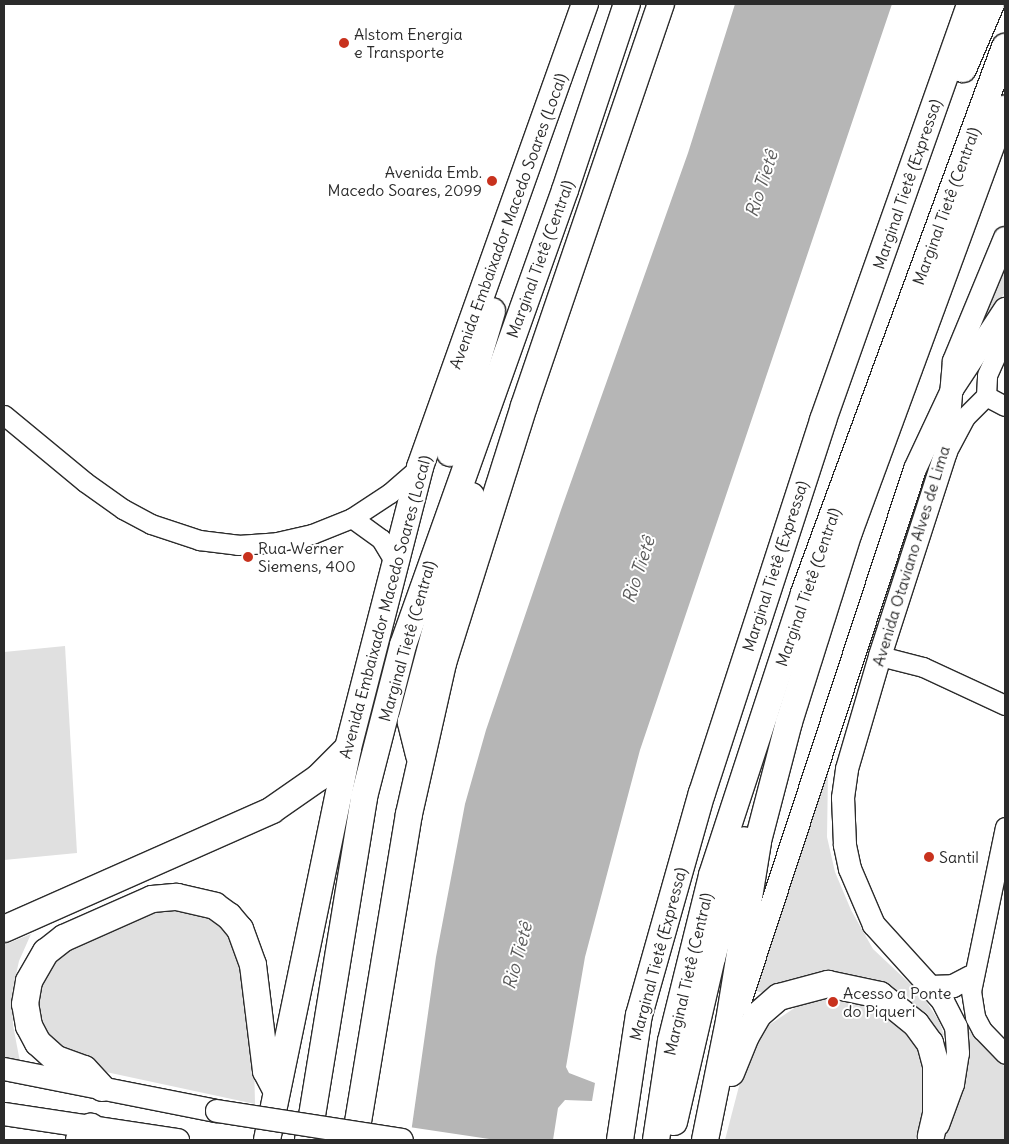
<!DOCTYPE html>
<meta charset="utf-8">
<style>
body{margin:0}
#map{position:relative;width:1009px;height:1144px;overflow:hidden;background:#fff;font-family:Delius,sans-serif}
div>[style]{position:absolute}
.green>*{inset:0;background:#e0e0e0}
.water>*{inset:0;background:#b6b6b6}
.pier>*{inset:0;background:#fff}
.roads{filter:drop-shadow(1px 0 #2b2b2b) drop-shadow(-1px 0 #2b2b2b) drop-shadow(0 1px #2b2b2b) drop-shadow(0 -1px #2b2b2b)}
.minor>*{height:19px;margin:-9.5px;padding:0 9.5px;transform-origin:9.5px;border-radius:9.5px;background:#fff}
.major>*{height:22px;margin:-11px;padding:0 11px;transform-origin:11px;border-radius:11px;background:#fff}
.highway>*{height:26px;margin:-13px;padding:0 13px;transform-origin:13px;border-radius:13px;background:#fff}
.bridges{filter:drop-shadow(1px 0 #2b2b2b) drop-shadow(-1px 0 #2b2b2b) drop-shadow(0 1px #2b2b2b) drop-shadow(0 -1px #2b2b2b)}
.major-bridge>*{height:22px;margin:-11px;padding:0 11px;transform-origin:11px;border-radius:11px;background:#fff}
.dots>*{width:14px;height:14px;translate:-50% -50%;box-sizing:border-box;border:2px solid #fff;border-radius:50%}
span{translate:-50% -50%;white-space:nowrap;text-align:center;line-height:1.15;-webkit-text-stroke:4px #fff;paint-order:stroke}
.poi-label{font-size:16px;color:#2b2b2b}
.left{translate:0 -50%;text-align:left}
.right{translate:-100% -50%;text-align:right}
.street-label{font-size:16px;color:#2b2b2b}
.water-label{font-size:18px;color:#5c5c5c;font-style:italic}
.frame{position:absolute;inset:0;border:5px solid #2b2b2b;pointer-events:none}
</style>
<div id="map">
<div class="green">
<i style="clip-path:polygon(1005px 250px,1005px 292px,976px 341px)"></i>
<i style="clip-path:polygon(65px 646px,77px 853px,4px 860px,4px 652px)"></i>
<i style="clip-path:polygon(824px 772px,828px 773px,827px 837px,835px 872px,851px 910px,873px 949px,922px 995px,939px 1021px,944px 1035px,941px 1036px,906px 995px,871px 978px,834px 974px,801px 977px,767px 994px,753px 990px)"></i>
<i style="clip-path:polygon(161px 901px,217px 913px,252px 977px,255px 1104px,106px 1072px,80px 1063px,44px 1031px,35px 1009px,38px 983px,50px 958px)"></i>
<i style="clip-path:polygon(31px 934px,19px 961px,12px 993px,13px 1025px,20px 1062px,4px 1058px,4px 945px)"></i>
<i style="clip-path:polygon(833px 996px,887px 1010px,916px 1045px,924px 1068px,926px 1103px,915px 1140px,725px 1140px,744px 1067px,763px 1029px,802px 1003px)"></i>
<i style="clip-path:polygon(966px 1032px,971px 1032px,1005px 1067px,1005px 1140px,943px 1140px)"></i>
</div>
<div class="water">
<i style="clip-path:polygon(735px 4px,892px 4px,640px 750px,585px 957px,566px 1067px,569px 1073px,595px 1083px,592px 1101px,565px 1100px,558px 1108px,553px 1140px,410px 1140px,436px 957px,465px 804px,486px 730px,561px 510px,688px 153px)"></i>
</div>
<div class="pier">
<i style="clip-path:polygon(409px 1127px,496px 1140px,407px 1140px)"></i>
</div>
<div class="roads">
<div class="minor">
<i style="left:986px;top:396px;width:21px;rotate:-87deg"></i>
<i style="left:987px;top:375px;width:44px;rotate:-65.8deg"></i>
<i style="left:986px;top:396px;width:21px;rotate:28deg"></i>
<i style="left:4px;top:415px;width:105px;rotate:39.6deg"></i>
<i style="left:85px;top:482px;width:47px;rotate:35.4deg"></i>
<i style="left:123px;top:509px;width:32px;rotate:28deg"></i>
<i style="left:151px;top:524px;width:51px;rotate:18.4deg"></i>
<i style="left:199px;top:540px;width:39px;rotate:7deg"></i>
<i style="left:238px;top:545px;width:39px;rotate:-4deg"></i>
<i style="left:277px;top:542px;width:36px;rotate:-13deg"></i>
<i style="left:312px;top:534px;width:43px;rotate:-21.8deg"></i>
<i style="left:352px;top:518px;width:45px;rotate:-33.3deg"></i>
<i style="left:390px;top:493px;width:40px;rotate:-41deg"></i>
<i style="left:948px;top:449px;width:36px;rotate:-62deg"></i>
<i style="left:965px;top:417px;width:30px;rotate:-45deg"></i>
<i style="left:352px;top:518px;width:36px;rotate:36deg"></i>
<i style="left:381px;top:539px;width:26px;rotate:59deg"></i>
<i style="left:880px;top:656px;width:44px;rotate:14.3deg"></i>
<i style="left:923px;top:667px;width:90px;rotate:24.9deg"></i>
<i style="left:1005px;top:827px;width:167px;rotate:101.7deg"></i>
<i style="left:971px;top:991px;width:26px;rotate:81deg"></i>
<i style="left:975px;top:1017px;width:15px;rotate:62deg"></i>
<i style="left:982px;top:1030px;width:33px;rotate:46deg"></i>
</div>
<div class="major">
<i style="left:930px;top:987px;width:23px;rotate:-2deg"></i>
<i style="left:953px;top:986px;width:20px;rotate:-27deg"></i>
<i style="left:739px;top:1005px;width:564px;rotate:-71.82deg"></i>
<i style="left:915px;top:469px;width:89px;rotate:-64.9deg"></i>
<i style="left:953px;top:388px;width:95px;rotate:-56.6deg"></i>
<i style="left:4px;top:1069px;width:217px;rotate:11.2deg"></i>
<i style="left:4px;top:1114px;width:176px;rotate:8.5deg"></i>
<i style="left:938px;top:1125px;width:44px;rotate:-69.9deg"></i>
<i style="left:953px;top:1084px;width:31px;rotate:-81deg"></i>
<i style="left:958px;top:1053px;width:26px;rotate:-94deg"></i>
<i style="left:956px;top:1027px;width:29px;rotate:-117deg"></i>
<i style="left:943px;top:1001px;width:103px;rotate:-132.2deg"></i>
<i style="left:874px;top:925px;width:61px;rotate:-113.2deg"></i>
<i style="left:850px;top:869px;width:25px;rotate:-102deg"></i>
<i style="left:845px;top:845px;width:47px;rotate:-92.4deg"></i>
<i style="left:843px;top:798px;width:29px;rotate:-82deg"></i>
<i style="left:847px;top:769px;width:118px;rotate:-73.7deg"></i>
<i style="left:880px;top:656px;width:214px;rotate:-72.1deg"></i>
<i style="left:946px;top:452px;width:91px;rotate:-85deg"></i>
<i style="left:954px;top:361px;width:133px;rotate:-67.5deg"></i>
</div>
<div class="highway">
<i style="left:963px;top:69px;width:71px;rotate:-66.7deg"></i>
<i style="left:450px;top:453px;width:148px;rotate:-73.5deg"></i>
<i style="left:419px;top:755px;width:34px;rotate:-104deg"></i>
<i style="left:411px;top:722px;width:234px;rotate:-75.1deg"></i>
<i style="left:4px;top:929px;width:293px;rotate:-23.9deg"></i>
<i style="left:272px;top:810px;width:56px;rotate:-34.8deg"></i>
<i style="left:318px;top:778px;width:42px;rotate:-45deg"></i>
<i style="left:731px;top:1073px;width:40px;rotate:-68deg"></i>
<i style="left:746px;top:1036px;width:24px;rotate:-60deg"></i>
<i style="left:758px;top:1015px;width:28px;rotate:-41deg"></i>
<i style="left:779px;top:997px;width:51px;rotate:-14.9deg"></i>
<i style="left:828px;top:984px;width:53px;rotate:11.9deg"></i>
<i style="left:880px;top:995px;width:46px;rotate:38.9deg"></i>
<i style="left:916px;top:1024px;width:24px;rotate:54deg"></i>
<i style="left:930px;top:1043px;width:23px;rotate:75deg"></i>
<i style="left:936px;top:1065px;width:49px;rotate:90deg"></i>
<i style="left:936px;top:1114px;width:23px;rotate:103deg"></i>
<i style="left:102px;top:1088px;width:26px;rotate:-133deg"></i>
<i style="left:84px;top:1069px;width:30px;rotate:-160deg"></i>
<i style="left:56px;top:1059px;width:24px;rotate:-138deg"></i>
<i style="left:38px;top:1043px;width:19px;rotate:-118deg"></i>
<i style="left:29px;top:1026px;width:22px;rotate:-100deg"></i>
<i style="left:25px;top:1004px;width:23px;rotate:-80deg"></i>
<i style="left:29px;top:981px;width:34px;rotate:-60deg"></i>
<i style="left:46px;top:952px;width:23px;rotate:-38deg"></i>
<i style="left:64px;top:938px;width:96px;rotate:-23.9deg"></i>
<i style="left:152px;top:899px;width:25px;rotate:-5deg"></i>
<i style="left:177px;top:897px;width:39px;rotate:13deg"></i>
<i style="left:215px;top:906px;width:17px;rotate:36deg"></i>
<i style="left:229px;top:916px;width:17px;rotate:50deg"></i>
<i style="left:240px;top:929px;width:38px;rotate:70deg"></i>
<i style="left:253px;top:965px;width:107px;rotate:83deg"></i>
<i style="left:266px;top:1071px;width:21px;rotate:62deg"></i>
<i style="left:674px;top:1122px;width:168px;rotate:-77deg"></i>
<i style="left:712px;top:958px;width:122px;rotate:-74.8deg"></i>
<i style="left:79px;top:1140px;width:18px;rotate:-49deg"></i>
<i style="left:267px;top:1140px;width:400px;rotate:-78.3deg"></i>
<i style="left:348px;top:748px;width:290px;rotate:-75.6deg"></i>
<i style="left:420px;top:467px;width:492px;rotate:-70.4deg"></i>
<i style="left:308px;top:1140px;width:348px;rotate:-80.7deg"></i>
<i style="left:364px;top:797px;width:157px;rotate:-75.6deg"></i>
<i style="left:403px;top:645px;width:483px;rotate:-70.4deg"></i>
<i style="left:565px;top:190px;width:196px;rotate:-71.6deg"></i>
<i style="left:355px;top:1140px;width:330px;rotate:-80.6deg"></i>
<i style="left:409px;top:814px;width:155px;rotate:-77.3deg"></i>
<i style="left:443px;top:663px;width:269px;rotate:-72.5deg"></i>
<i style="left:524px;top:406px;width:425px;rotate:-71.2deg"></i>
<i style="left:620px;top:1140px;width:126px;rotate:-81.4deg"></i>
<i style="left:639px;top:1015px;width:231px;rotate:-74.2deg"></i>
<i style="left:702px;top:793px;width:392px;rotate:-72deg"></i>
<i style="left:823px;top:420px;width:441px;rotate:-70.5deg"></i>
<i style="left:656px;top:1140px;width:100px;rotate:-81.4deg"></i>
<i style="left:671px;top:1041px;width:171px;rotate:-76.1deg"></i>
<i style="left:712px;top:875px;width:297px;rotate:-71.9deg"></i>
<i style="left:804px;top:593px;width:582px;rotate:-69.79deg"></i>
<i style="left:705px;top:1140px;width:121px;rotate:-78.6deg"></i>
<i style="left:729px;top:1021px;width:182px;rotate:-80.8deg"></i>
<i style="left:758px;top:841px;width:123px;rotate:-75.4deg"></i>
<i style="left:789px;top:722px;width:199px;rotate:-72.5deg"></i>
<i style="left:849px;top:532px;width:451px;rotate:-69.8deg"></i>
</div>
</div>
<div class="bridges">
<div class="major-bridge">
<i style="left:217px;top:1111px;width:187px;rotate:8.9deg"></i>
</div>
</div>
<div class="dots">
<i style="left:344px;top:43px;background:#c8321e"></i>
<i style="left:492px;top:181px;background:#c8321e"></i>
<i style="left:248px;top:557px;background:#c8321e"></i>
<i style="left:929px;top:857px;background:#c8321e"></i>
<i style="left:833px;top:1002px;background:#c8321e"></i>
</div>
<div class="poi-label">
<span class="left" style="left:354px;top:43px">Alstom Energia<br>e Transporte</span>
<span class="right" style="left:482px;top:181px">Avenida Emb.<br>Macedo Soares, 2099</span>
<span class="left" style="left:258px;top:557px">Rua Werner<br>Siemens, 400</span>
<span class="left" style="left:939px;top:857px">Santil</span>
<span class="left" style="left:843px;top:1002px">Acesso a Ponte<br>do Piqueri</span>
</div>
<div class="street-label">
<span style="left:907px;top:184px;rotate:-71deg">Marginal Tietê (Expressa)</span>
<span style="left:946px;top:206px;rotate:-70deg">Marginal Tietê (Central)</span>
<span style="left:508px;top:221px;rotate:-70deg">Avenida Embaixador Macedo Soares (Local)</span>
<span style="left:540px;top:259px;rotate:-70deg">Marginal Tietê (Central)</span>
<span style="left:911px;top:556px;rotate:-73deg">Avenida Otaviano Alves de Lima</span>
<span style="left:775px;top:566px;rotate:-72deg">Marginal Tietê (Expressa)</span>
<span style="left:808px;top:587px;rotate:-71deg">Marginal Tietê (Central)</span>
<span style="left:385px;top:607px;rotate:-75deg">Avenida Embaixador Macedo Soares (Local)</span>
<span style="left:407px;top:641px;rotate:-74deg">Marginal Tietê (Central)</span>
<span style="left:658px;top:954px;rotate:-75deg">Marginal Tietê (Expressa)</span>
<span style="left:688px;top:974px;rotate:-77deg">Marginal Tietê (Central)</span>
</div>
<div class="water-label">
<span style="left:762px;top:184px;rotate:-72deg">Rio Tietê</span>
<span style="left:639px;top:570px;rotate:-72deg">Rio Tietê</span>
<span style="left:518px;top:956px;rotate:-75deg">Rio Tietê</span>
</div>
<div class="frame"></div>
</div>
